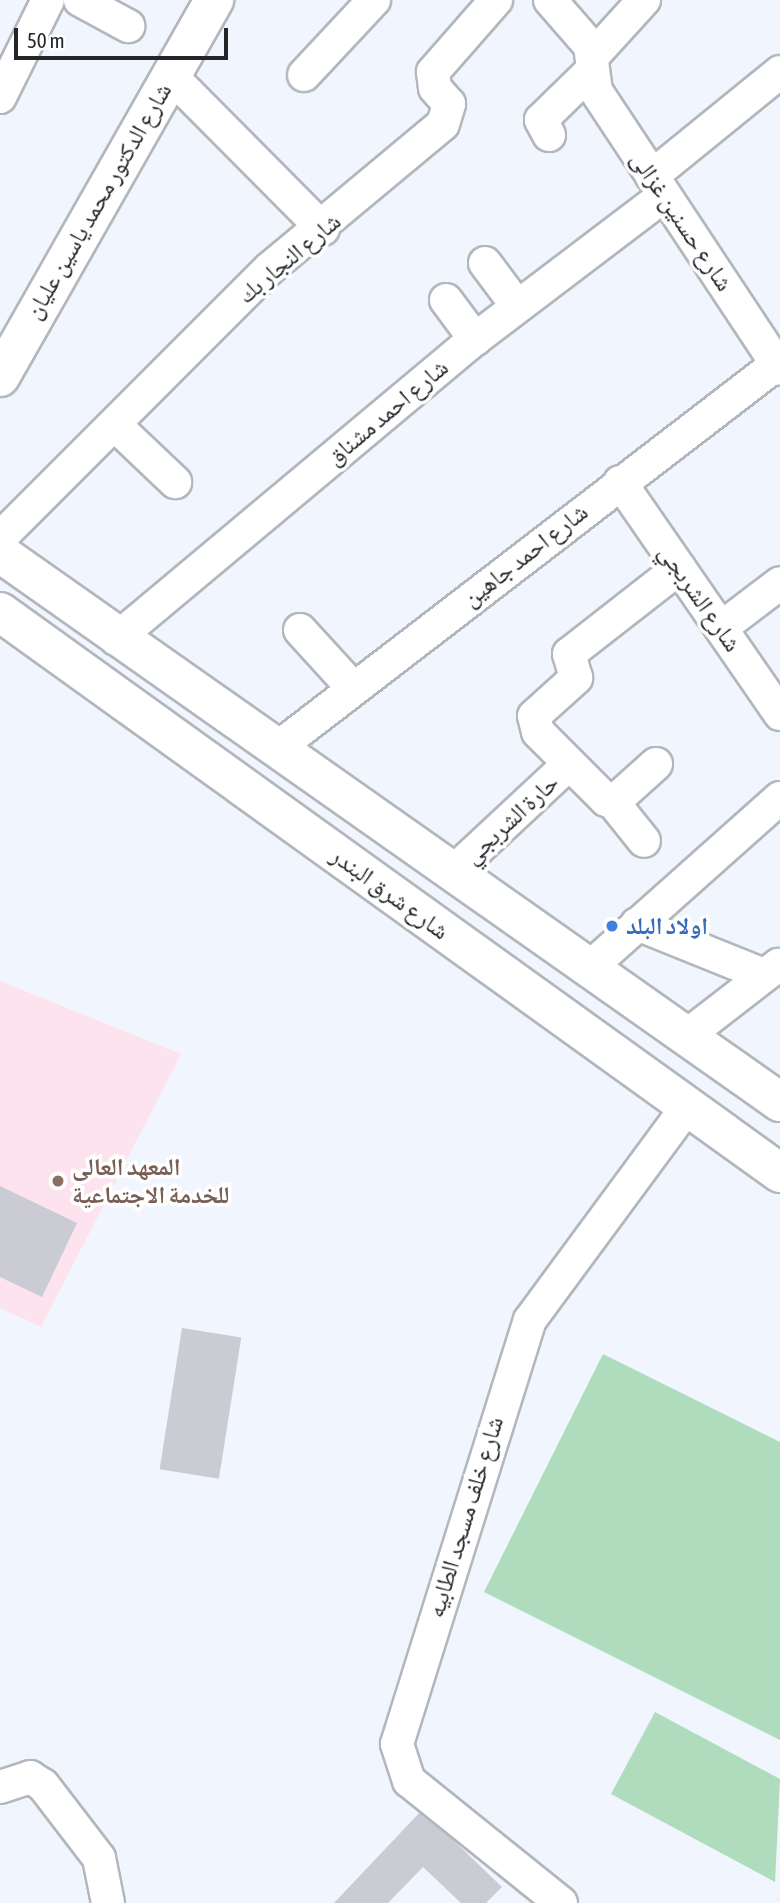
<!DOCTYPE html>
<meta charset="utf-8">
<style>
body{margin:0}
#map{position:relative;width:780px;height:1903px;overflow:hidden;background:#f1f5fd;font-family:"Asap Condensed","Noto Naskh Arabic",sans-serif}
div>[style]{position:absolute}
.education>*{inset:0;background:#fce3ed}
.green>*{inset:0;background:#afdcbc}
.building>*{inset:0;background:#cbcbd3;transform-origin:0 0}
.roads{filter:drop-shadow(2px 0 #b2b7bd) drop-shadow(-2px 0 #b2b7bd) drop-shadow(0 2px #b2b7bd) drop-shadow(0 -2px #b2b7bd)}
.minor>*{height:32px;margin:-16px;padding:0 16px;transform-origin:16px;border-radius:16px;background:#fff}
.secondary>*{height:38px;margin:-19px;padding:0 19px;transform-origin:19px;border-radius:19px;background:#fff}
.dots>*{width:19px;height:19px;translate:-50% -50%;box-sizing:border-box;border:4px solid #fff;border-radius:50%}
span{translate:-50% -50%;white-space:nowrap;text-align:center;line-height:1.15;-webkit-text-stroke:7px #fff;paint-order:stroke}
.street-label{font-size:24px;color:#232528}
.shop-label{font-size:24px;color:#366cbe;font-weight:700}
.left{translate:0 -50%;text-align:left}
.education-label{font-size:24px;color:#785e54;font-weight:700}
.scale{position:absolute;left:14px;top:28px;width:214px;height:32px;box-sizing:border-box;border:4px solid #232528;border-top:0;padding-left:9px;font-size:21px;line-height:24px;white-space:nowrap;color:#232528;-webkit-text-stroke:5px #fff;paint-order:stroke}
</style>
<div id="map">
<div class="education">
<i style="clip-path:polygon(0 981px,181px 1054px,41px 1327px,0 1308px)"></i>
</div>
<div class="green">
<i style="clip-path:polygon(603px 1354px,780px 1442px,780px 1740px,484px 1592px)"></i>
<i style="clip-path:polygon(655px 1712px,780px 1779px,775px 1882px,611px 1794px)"></i>
</div>
<div class="building">
<i style="clip-path:polygon(0 1186px,77px 1223px,42px 1297px,0 1277px)"></i>
<i style="left:182px;top:1328px;width:60px;height:143px;rotate:9deg"></i>
<i style="clip-path:polygon(422px 1810px,502px 1887px,486px 1903px,461px 1903px,423px 1867px,388px 1903px,334px 1903px)"></i>
</div>
<div class="roads">
<div class="minor">
<i style="left:80px;top:0;width:55px;rotate:28.4deg"></i>
<i style="left:550px;top:0;width:61px;rotate:49deg"></i>
<i style="left:590px;top:46px;width:45px;rotate:82.4deg"></i>
<i style="left:596px;top:91px;width:333px;rotate:56.5deg"></i>
<i style="left:593px;top:56px;width:76px;rotate:-47.7deg"></i>
<i style="left:170px;top:75px;width:217px;rotate:45.2deg"></i>
<i style="left:304px;top:75px;width:103px;rotate:-47deg"></i>
<i style="left:0;top:97px;width:108px;rotate:-63.7deg"></i>
<i style="left:549px;top:135px;width:17px;rotate:-118deg"></i>
<i style="left:541px;top:120px;width:71px;rotate:-44.4deg"></i>
<i style="left:652px;top:176px;width:165px;rotate:-39.1deg"></i>
<i style="left:485px;top:263px;width:54px;rotate:53.3deg"></i>
<i style="left:446px;top:300px;width:49px;rotate:53.4deg"></i>
<i style="left:115px;top:425px;width:83px;rotate:43.5deg"></i>
<i style="left:620px;top:482px;width:282px;rotate:55.4deg"></i>
<i style="left:0;top:538px;width:380px;rotate:-45deg"></i>
<i style="left:269px;top:269px;width:226px;rotate:-39.8deg"></i>
<i style="left:443px;top:124px;width:21px;rotate:-73deg"></i>
<i style="left:449px;top:104px;width:21px;rotate:-131deg"></i>
<i style="left:435px;top:88px;width:16px;rotate:-97deg"></i>
<i style="left:433px;top:72px;width:96px;rotate:-48.8deg"></i>
<i style="left:721px;top:628px;width:74px;rotate:-37.3deg"></i>
<i style="left:300px;top:630px;width:79px;rotate:47.6deg"></i>
<i style="left:116px;top:639px;width:468px;rotate:-39.9deg"></i>
<i style="left:475px;top:339px;width:238px;rotate:-37.2deg"></i>
<i style="left:276px;top:749px;width:632px;rotate:-37.54deg"></i>
<i style="left:656px;top:764px;width:52px;rotate:138.1deg"></i>
<i style="left:617px;top:799px;width:11px;rotate:175deg"></i>
<i style="left:606px;top:800px;width:96px;rotate:-135deg"></i>
<i style="left:538px;top:732px;width:16px;rotate:-104deg"></i>
<i style="left:534px;top:716px;width:57px;rotate:-42.1deg"></i>
<i style="left:576px;top:678px;width:25px;rotate:-106deg"></i>
<i style="left:569px;top:654px;width:140px;rotate:-38deg"></i>
<i style="left:612px;top:801px;width:51px;rotate:51.3deg"></i>
<i style="left:452px;top:873px;width:160px;rotate:-43deg"></i>
<i style="left:637px;top:924px;width:137px;rotate:21.9deg"></i>
<i style="left:588px;top:969px;width:257px;rotate:-41.7deg"></i>
<i style="left:685px;top:1037px;width:118px;rotate:-37.7deg"></i>
<i style="left:0;top:1787px;width:32px;rotate:-18deg"></i>
<i style="left:30px;top:1777px;width:15px;rotate:32deg"></i>
<i style="left:43px;top:1785px;width:92px;rotate:52.5deg"></i>
<i style="left:99px;top:1858px;width:46px;rotate:78.7deg"></i>
<i style="left:561px;top:1903px;width:195px;rotate:-141.2deg"></i>
<i style="left:409px;top:1781px;width:39px;rotate:-108deg"></i>
<i style="left:397px;top:1744px;width:444px;rotate:-72.6deg"></i>
<i style="left:530px;top:1320px;width:265px;rotate:-53.6deg"></i>
</div>
<div class="secondary">
<i style="left:0;top:377px;width:434px;rotate:-60.4deg"></i>
<i style="left:0;top:553px;width:954px;rotate:35.14deg"></i>
<i style="left:0;top:612px;width:961px;rotate:35.72deg"></i>
</div>
</div>
<div class="dots">
<i style="left:612px;top:926px;background:#3f7fe0"></i>
<i style="left:58px;top:1181px;background:#8d6e63"></i>
</div>
<div class="street-label">
<span style="left:98px;top:201px;rotate:-60deg">شارع الدكتور محمد ياسين عليان</span>
<span style="left:682px;top:221px;rotate:56deg">شارع حسنين غزالى</span>
<span style="left:289px;top:258px;rotate:-40deg">شارع النجار بك</span>
<span style="left:387px;top:412px;rotate:-40deg">شارع احمد مشناق</span>
<span style="left:525px;top:555px;rotate:-38deg">شارع احمد جاهين</span>
<span style="left:700px;top:598px;rotate:55deg">شارع الشربجي</span>
<span style="left:511px;top:819px;rotate:-43deg">حارة الشربجي</span>
<span style="left:390px;top:893px;rotate:36deg">شارع شرق البندر</span>
<span style="left:465px;top:1517px;rotate:-73deg">شارع خلف مسجد الطابيه</span>
</div>
<div class="shop-label">
<span class="left" style="left:626px;top:926px">اولاد البلد</span>
</div>
<div class="education-label">
<span class="left" style="left:72px;top:1181px">المعهد العالى<br>للخدمة الاجتماعية</span>
</div>
<div class="scale">50 m</div>
</div>
